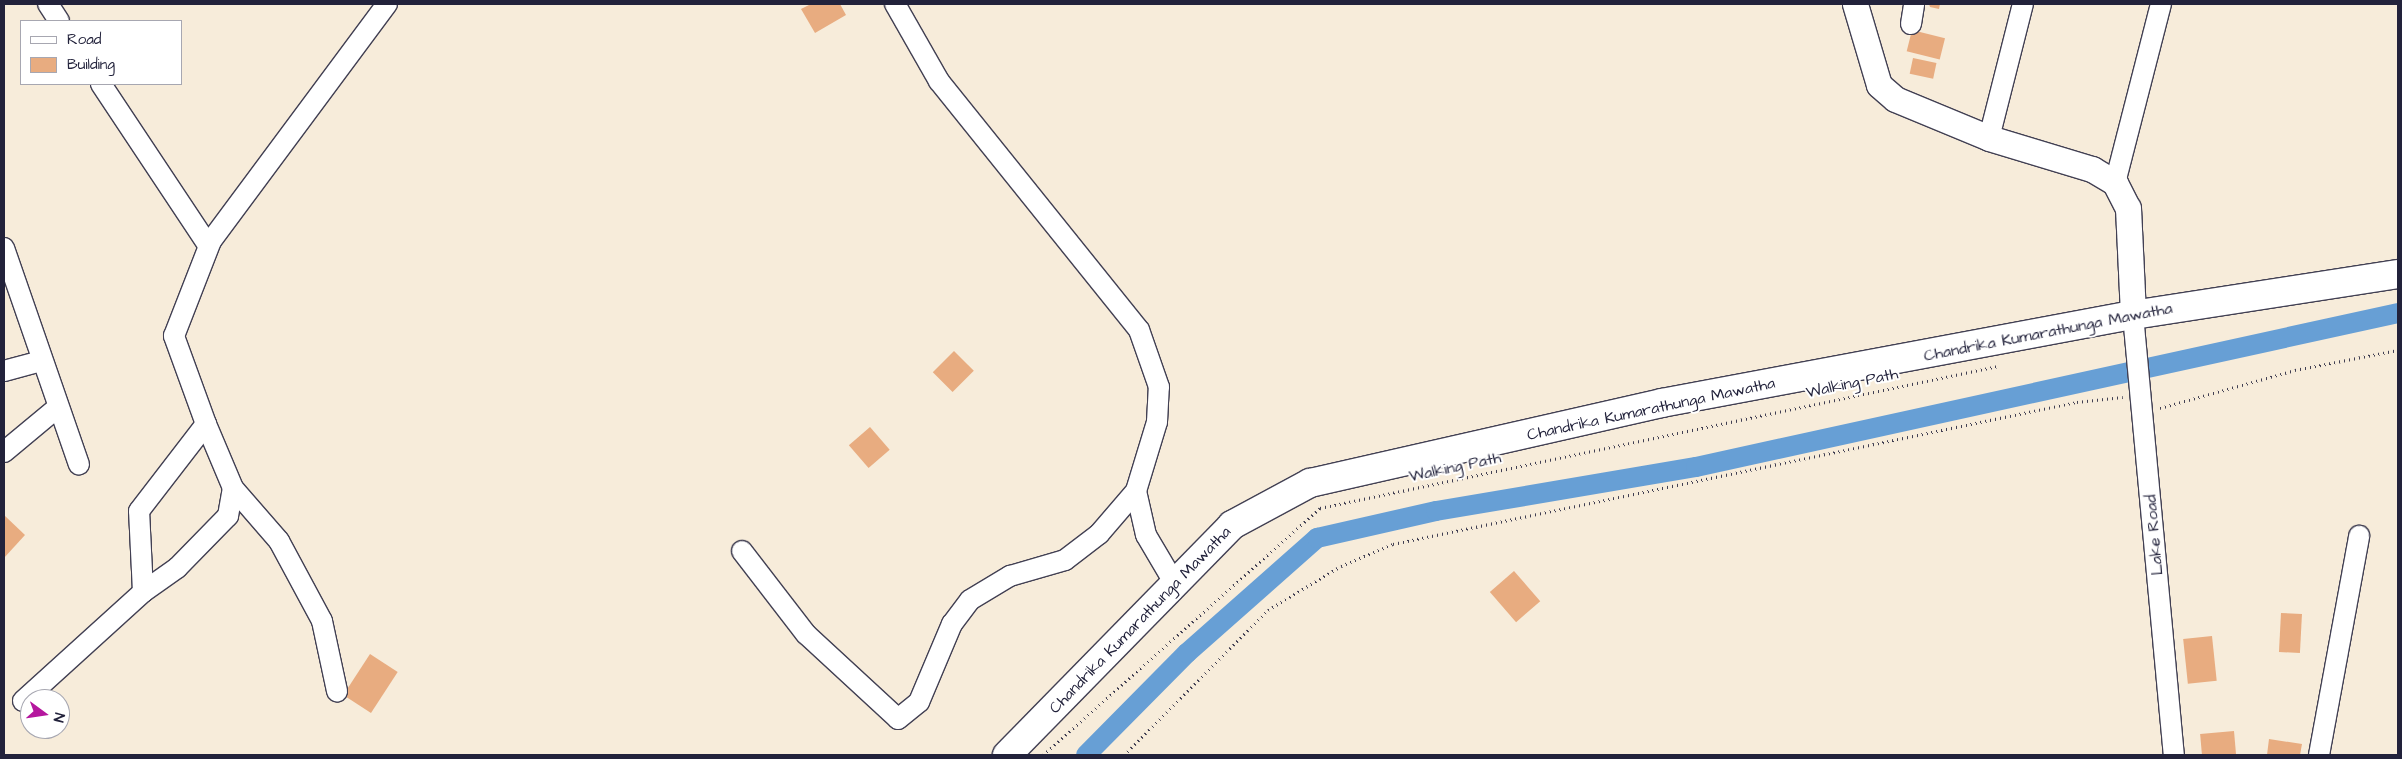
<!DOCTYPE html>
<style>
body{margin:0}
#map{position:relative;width:2402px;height:759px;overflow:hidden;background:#f7ecda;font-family:"Architects Daughter",sans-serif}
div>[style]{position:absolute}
.canal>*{height:20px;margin:-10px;padding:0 10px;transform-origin:10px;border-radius:10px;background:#679fd5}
.building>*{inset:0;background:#e8ac80;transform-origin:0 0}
.path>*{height:3px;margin-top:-1.5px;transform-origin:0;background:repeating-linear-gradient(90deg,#424053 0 1px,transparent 0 5px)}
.roads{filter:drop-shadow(1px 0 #424053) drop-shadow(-1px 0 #424053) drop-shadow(0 1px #424053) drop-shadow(0 -1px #424053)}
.minor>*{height:20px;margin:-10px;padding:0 10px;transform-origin:10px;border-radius:10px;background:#fff}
.tertiary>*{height:25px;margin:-12.5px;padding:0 12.5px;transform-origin:12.5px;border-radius:12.5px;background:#fff}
.secondary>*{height:28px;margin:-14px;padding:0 14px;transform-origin:14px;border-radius:14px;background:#fff}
span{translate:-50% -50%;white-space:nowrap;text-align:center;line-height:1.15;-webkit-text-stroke:4px #fff;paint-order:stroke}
.street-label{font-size:16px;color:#22223b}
.frame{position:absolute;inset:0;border:5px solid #22223b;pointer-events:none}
.legend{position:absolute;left:20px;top:20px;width:162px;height:65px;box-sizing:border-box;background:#fff;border:1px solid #a7a7b1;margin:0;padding:6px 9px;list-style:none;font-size:15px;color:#22223b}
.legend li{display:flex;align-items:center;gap:10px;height:25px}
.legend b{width:25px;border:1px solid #a7a7b1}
.north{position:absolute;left:20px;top:689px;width:50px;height:50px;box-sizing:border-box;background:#fff;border:1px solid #a7a7b1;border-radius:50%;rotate:104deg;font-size:14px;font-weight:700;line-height:20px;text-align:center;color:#22223b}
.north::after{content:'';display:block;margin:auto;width:18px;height:22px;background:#b5179e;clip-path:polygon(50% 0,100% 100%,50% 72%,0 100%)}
</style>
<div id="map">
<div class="canal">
<i style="left:1086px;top:755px;width:144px;rotate:-45.3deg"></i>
<i style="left:1187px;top:653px;width:174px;rotate:-41.5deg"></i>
<i style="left:1317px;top:538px;width:122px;rotate:-12.8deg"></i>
<i style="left:1436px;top:511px;width:264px;rotate:-9.6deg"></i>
<i style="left:1696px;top:467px;width:719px;rotate:-12.37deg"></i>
</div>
<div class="building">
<i style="clip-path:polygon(811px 4px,840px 4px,846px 15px,815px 33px,801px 9px)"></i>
<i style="clip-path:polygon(1929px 4px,1940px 4px,1939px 9px,1930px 7px)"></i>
<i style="left:1912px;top:30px;width:34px;height:22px;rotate:14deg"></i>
<i style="left:1913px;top:58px;width:24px;height:16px;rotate:12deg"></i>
<i style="left:954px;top:351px;width:28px;height:30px;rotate:45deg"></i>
<i style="left:870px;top:427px;width:30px;height:28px;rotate:49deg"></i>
<i style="clip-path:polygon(4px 515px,25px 535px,4px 558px)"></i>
<i style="left:1514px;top:571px;width:40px;height:32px;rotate:49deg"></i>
<i style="left:2281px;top:613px;width:21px;height:39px;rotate:3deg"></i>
<i style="left:2212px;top:636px;width:45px;height:29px;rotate:84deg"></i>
<i style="left:370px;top:654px;width:33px;height:49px;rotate:33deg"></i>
<i style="left:2234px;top:731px;width:24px;height:34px;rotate:85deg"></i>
<i style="clip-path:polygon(2269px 739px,2302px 744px,2300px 755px,2267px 755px)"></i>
</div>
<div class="path">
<i style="left:2160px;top:408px;width:140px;rotate:-15.7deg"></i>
<i style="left:2295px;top:370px;width:105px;rotate:-11deg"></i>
<i style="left:1043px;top:755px;width:371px;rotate:-41.7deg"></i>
<i style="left:1320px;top:508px;width:693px;rotate:-11.83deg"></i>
<i style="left:1124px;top:755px;width:204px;rotate:-45.2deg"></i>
<i style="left:1268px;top:610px;width:85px;rotate:-31.1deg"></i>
<i style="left:1341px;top:566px;width:56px;rotate:-22.9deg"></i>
<i style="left:1393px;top:544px;width:699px;rotate:-11.73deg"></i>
<i style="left:2077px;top:402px;width:46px;rotate:-6.2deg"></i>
</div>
<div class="roads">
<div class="minor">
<i style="left:48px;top:4px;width:20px;rotate:57deg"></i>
<i style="left:1911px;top:24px;width:20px;rotate:-81deg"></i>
<i style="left:101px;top:84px;width:193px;rotate:56.4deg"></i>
<i style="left:208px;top:245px;width:300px;rotate:-53.4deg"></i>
<i style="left:1989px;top:138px;width:138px;rotate:-75.8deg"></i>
<i style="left:2115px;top:183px;width:185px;rotate:-75.6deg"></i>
<i style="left:4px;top:248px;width:229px;rotate:70.9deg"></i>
<i style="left:2133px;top:315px;width:442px;rotate:84.7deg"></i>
<i style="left:4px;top:371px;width:38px;rotate:-15deg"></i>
<i style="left:4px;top:452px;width:69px;rotate:-39.7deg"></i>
<i style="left:233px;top:488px;width:70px;rotate:49deg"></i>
<i style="left:279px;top:541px;width:91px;rotate:61.7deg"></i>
<i style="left:322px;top:621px;width:72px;rotate:77.9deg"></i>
<i style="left:1136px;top:491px;width:45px;rotate:77.2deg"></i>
<i style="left:1146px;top:535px;width:57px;rotate:59.4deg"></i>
<i style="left:742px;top:551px;width:105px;rotate:52.4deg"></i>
<i style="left:806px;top:634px;width:125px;rotate:42.7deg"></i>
<i style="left:898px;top:719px;width:27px;rotate:-39deg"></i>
<i style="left:919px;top:702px;width:85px;rotate:-67.1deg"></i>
<i style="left:952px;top:624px;width:30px;rotate:-53deg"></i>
<i style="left:970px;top:600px;width:47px;rotate:-31deg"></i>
<i style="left:1010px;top:576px;width:57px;rotate:-16.2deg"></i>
<i style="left:1065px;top:560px;width:43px;rotate:-37.4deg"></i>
<i style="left:1099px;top:534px;width:57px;rotate:-49.3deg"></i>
<i style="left:1136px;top:491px;width:72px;rotate:-73.1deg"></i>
<i style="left:1157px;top:422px;width:35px;rotate:-87deg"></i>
<i style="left:1159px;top:387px;width:60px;rotate:-109.3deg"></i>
<i style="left:1139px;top:330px;width:319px;rotate:-128.8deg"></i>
<i style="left:939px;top:81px;width:89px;rotate:-119.7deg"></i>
<i style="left:143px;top:592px;width:42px;rotate:-35.2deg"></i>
<i style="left:177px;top:568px;width:73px;rotate:-45.6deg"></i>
<i style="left:228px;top:516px;width:28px;rotate:-80deg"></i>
<i style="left:233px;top:488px;width:69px;rotate:-112.9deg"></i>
<i style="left:23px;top:701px;width:162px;rotate:-42.2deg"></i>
<i style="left:143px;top:592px;width:81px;rotate:-92.8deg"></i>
<i style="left:139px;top:511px;width:110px;rotate:-52.4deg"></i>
<i style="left:206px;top:424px;width:94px;rotate:-110deg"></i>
<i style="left:174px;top:336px;width:102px;rotate:-68.7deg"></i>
<i style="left:2319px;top:755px;width:223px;rotate:-79.6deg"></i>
</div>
<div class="tertiary">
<i style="left:1855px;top:4px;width:84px;rotate:73.5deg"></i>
<i style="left:1879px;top:85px;width:21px;rotate:41deg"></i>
<i style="left:1895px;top:99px;width:102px;rotate:22.5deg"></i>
<i style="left:1989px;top:138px;width:108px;rotate:16.8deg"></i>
<i style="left:2092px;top:169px;width:27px;rotate:31deg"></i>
<i style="left:2115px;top:183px;width:28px;rotate:63deg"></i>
<i style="left:2128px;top:208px;width:107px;rotate:87.3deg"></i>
</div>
<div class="secondary">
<i style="left:1007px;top:755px;width:322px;rotate:-45.6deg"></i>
<i style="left:1232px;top:525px;width:89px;rotate:-28.3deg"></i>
<i style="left:1310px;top:483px;width:361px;rotate:-12.8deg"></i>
<i style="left:1662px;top:403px;width:479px;rotate:-10.6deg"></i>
<i style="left:2133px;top:315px;width:268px;rotate:-8.8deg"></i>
</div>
</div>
<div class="street-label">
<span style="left:2048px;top:332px;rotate:-11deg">Chandrika Kumarathunga Mawatha</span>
<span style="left:1852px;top:383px;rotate:-12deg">Walking Path</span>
<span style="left:1651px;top:409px;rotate:-12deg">Chandrika Kumarathunga Mawatha</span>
<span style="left:1455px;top:467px;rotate:-12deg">Walking Path</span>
<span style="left:2154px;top:535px;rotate:-95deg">Lake Road</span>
<span style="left:1140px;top:620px;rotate:-46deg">Chandrika Kumarathunga Mawatha</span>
</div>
<div class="frame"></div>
<ul class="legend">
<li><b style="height:6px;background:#fff"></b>Road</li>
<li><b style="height:14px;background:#e8ac80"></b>Building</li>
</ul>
<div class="north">N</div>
</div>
